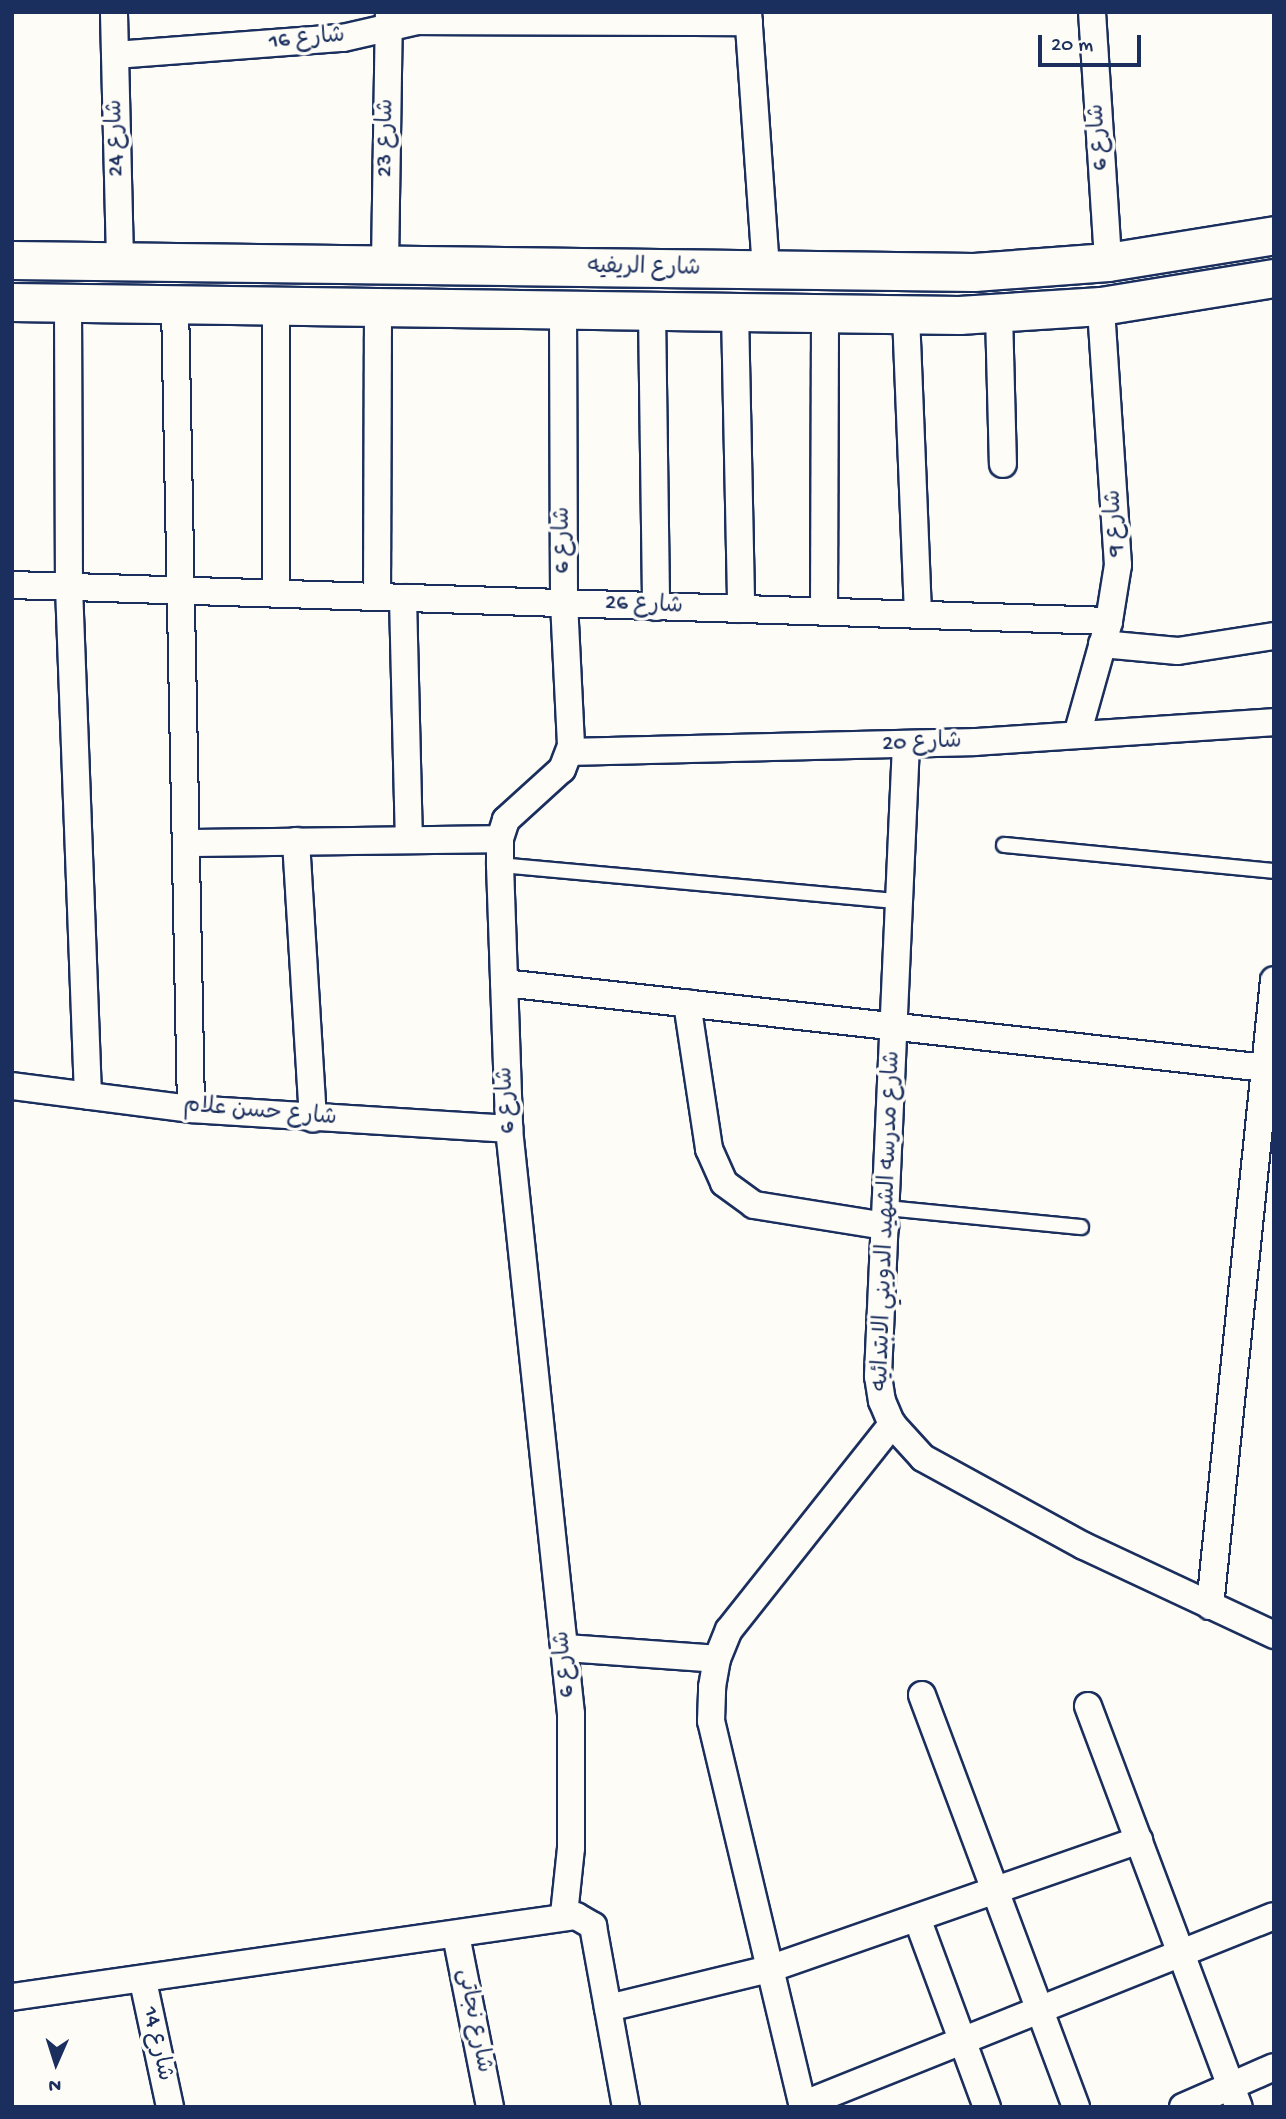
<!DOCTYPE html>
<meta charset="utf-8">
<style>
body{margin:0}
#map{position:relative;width:1286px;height:2119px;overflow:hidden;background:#fdfcf7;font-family:"Gochi Hand","Playpen Sans Arabic",sans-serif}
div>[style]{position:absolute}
.roads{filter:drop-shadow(2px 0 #1b2f5e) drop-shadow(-2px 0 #1b2f5e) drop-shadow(0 2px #1b2f5e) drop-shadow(0 -2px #1b2f5e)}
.lane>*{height:14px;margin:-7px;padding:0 7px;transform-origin:7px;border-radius:7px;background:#fdfcf7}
.street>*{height:26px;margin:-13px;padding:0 13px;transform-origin:13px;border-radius:13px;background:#fdfcf7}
.secondary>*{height:37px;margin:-18.5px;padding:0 18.5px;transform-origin:18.5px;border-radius:18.5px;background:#fdfcf7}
span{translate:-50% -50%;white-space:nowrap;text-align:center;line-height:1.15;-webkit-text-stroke:7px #fdfcf7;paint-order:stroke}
.street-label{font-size:23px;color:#1b2f5e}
.frame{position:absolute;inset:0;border:14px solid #1b2f5e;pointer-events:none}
.north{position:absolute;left:21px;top:2028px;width:70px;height:70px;-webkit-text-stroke:5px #fdfcf7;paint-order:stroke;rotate:183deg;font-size:19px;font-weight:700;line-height:28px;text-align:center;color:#1b2f5e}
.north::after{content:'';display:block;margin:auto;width:24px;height:32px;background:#1b2f5e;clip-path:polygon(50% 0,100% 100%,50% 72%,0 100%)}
.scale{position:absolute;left:1038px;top:35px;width:103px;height:32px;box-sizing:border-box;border:4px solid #1b2f5e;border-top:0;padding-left:9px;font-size:21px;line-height:24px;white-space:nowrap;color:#1b2f5e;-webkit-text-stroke:5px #fdfcf7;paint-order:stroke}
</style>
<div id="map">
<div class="roads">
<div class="lane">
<i style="left:1004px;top:845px;width:271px;rotate:5.5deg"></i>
<i style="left:500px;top:865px;width:401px;rotate:5.2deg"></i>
<i style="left:886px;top:1208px;width:196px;rotate:5.6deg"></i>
</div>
<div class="street">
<i style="left:748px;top:12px;width:260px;rotate:86deg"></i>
<i style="left:1092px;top:12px;width:251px;rotate:86.3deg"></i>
<i style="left:114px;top:14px;width:248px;rotate:88.6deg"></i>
<i style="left:115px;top:55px;width:229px;rotate:-4.3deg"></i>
<i style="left:343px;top:38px;width:76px;rotate:-12.9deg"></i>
<i style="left:417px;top:21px;width:332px;rotate:0.2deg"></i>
<i style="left:385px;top:264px;width:252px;rotate:-89.1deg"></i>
<i style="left:68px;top:303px;width:284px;rotate:89.8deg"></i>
<i style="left:69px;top:587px;width:509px;rotate:87.86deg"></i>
<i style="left:175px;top:304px;width:805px;rotate:88.86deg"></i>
<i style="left:276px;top:305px;width:289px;rotate:90deg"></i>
<i style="left:563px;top:310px;width:292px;rotate:89.8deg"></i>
<i style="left:564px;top:602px;width:144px;rotate:87.2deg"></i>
<i style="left:571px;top:746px;width:25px;rotate:111deg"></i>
<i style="left:562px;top:769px;width:76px;rotate:137.7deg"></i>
<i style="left:506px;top:820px;width:20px;rotate:108deg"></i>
<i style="left:500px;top:839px;width:26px;rotate:90deg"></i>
<i style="left:500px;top:865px;width:264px;rotate:88deg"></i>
<i style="left:509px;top:1129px;width:588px;rotate:83.95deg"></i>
<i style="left:571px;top:1714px;width:134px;rotate:90deg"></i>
<i style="left:571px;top:1848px;width:67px;rotate:96deg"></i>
<i style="left:652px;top:311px;width:296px;rotate:89.2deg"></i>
<i style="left:735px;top:312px;width:297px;rotate:88.8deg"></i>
<i style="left:999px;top:314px;width:150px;rotate:88.5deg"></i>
<i style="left:906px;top:315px;width:300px;rotate:87.7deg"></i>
<i style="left:12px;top:585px;width:1098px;rotate:1.88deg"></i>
<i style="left:377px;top:597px;width:290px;rotate:-89.8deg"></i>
<i style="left:403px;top:598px;width:241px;rotate:88.6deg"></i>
<i style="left:824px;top:612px;width:298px;rotate:-89.8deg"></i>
<i style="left:1102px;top:644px;width:76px;rotate:5.3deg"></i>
<i style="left:1178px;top:651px;width:97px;rotate:-8.9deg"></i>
<i style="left:1077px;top:735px;width:118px;rotate:-74.3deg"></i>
<i style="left:1109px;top:621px;width:57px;rotate:-80.9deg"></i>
<i style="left:1118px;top:565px;width:260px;rotate:-93.8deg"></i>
<i style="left:906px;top:744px;width:633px;rotate:92.54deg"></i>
<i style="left:878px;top:1376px;width:25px;rotate:81deg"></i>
<i style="left:882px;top:1401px;width:25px;rotate:67deg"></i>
<i style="left:892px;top:1424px;width:46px;rotate:47.6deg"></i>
<i style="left:923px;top:1458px;width:183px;rotate:28.7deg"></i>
<i style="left:1084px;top:1546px;width:210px;rotate:25.1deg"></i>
<i style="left:570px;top:752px;width:405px;rotate:-1.4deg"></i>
<i style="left:975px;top:742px;width:300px;rotate:-3.8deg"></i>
<i style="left:296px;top:841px;width:278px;rotate:86.5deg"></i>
<i style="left:186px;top:843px;width:314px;rotate:-0.7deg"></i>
<i style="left:504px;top:983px;width:775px;rotate:6.37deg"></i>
<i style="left:687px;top:1003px;width:148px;rotate:81.4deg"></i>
<i style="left:709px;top:1149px;width:37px;rotate:66deg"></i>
<i style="left:724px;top:1183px;width:37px;rotate:36deg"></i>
<i style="left:754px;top:1205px;width:133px;rotate:9.1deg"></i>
<i style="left:12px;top:1086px;width:180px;rotate:7.3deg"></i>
<i style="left:191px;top:1109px;width:319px;rotate:3.6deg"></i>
<i style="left:1210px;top:1606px;width:629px;rotate:-84.16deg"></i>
<i style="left:565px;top:1648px;width:152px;rotate:4.1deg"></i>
<i style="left:922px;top:1695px;width:440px;rotate:69.5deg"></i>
<i style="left:1088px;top:1706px;width:428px;rotate:69.4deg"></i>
<i style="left:917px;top:1918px;width:202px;rotate:69.7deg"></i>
<i style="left:456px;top:1935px;width:175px;rotate:78.8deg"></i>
<i style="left:143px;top:1981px;width:129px;rotate:77.9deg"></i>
<i style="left:12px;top:1997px;width:570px;rotate:-8.17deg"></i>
<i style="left:576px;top:1916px;width:20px;rotate:30deg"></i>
<i style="left:593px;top:1926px;width:184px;rotate:79.7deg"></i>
<i style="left:608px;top:2008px;width:166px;rotate:-13.6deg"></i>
<i style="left:769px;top:1969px;width:392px;rotate:-19.2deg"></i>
<i style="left:802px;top:2105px;width:508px;rotate:-21.82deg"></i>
<i style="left:803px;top:2107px;width:397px;rotate:-103.4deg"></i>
<i style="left:711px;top:1721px;width:34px;rotate:-88deg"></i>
<i style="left:712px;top:1687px;width:28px;rotate:-80deg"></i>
<i style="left:717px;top:1659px;width:31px;rotate:-68deg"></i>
<i style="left:729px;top:1630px;width:263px;rotate:-51.6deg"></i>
<i style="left:1183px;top:2107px;width:99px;rotate:-23.7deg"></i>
</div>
<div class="secondary">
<i style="left:12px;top:260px;width:962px;rotate:0.71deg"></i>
<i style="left:974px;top:272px;width:134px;rotate:-4.3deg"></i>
<i style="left:1108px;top:262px;width:168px;rotate:-9.2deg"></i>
<i style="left:12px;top:302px;width:947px;rotate:0.79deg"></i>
<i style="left:959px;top:315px;width:142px;rotate:-3.6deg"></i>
<i style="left:1101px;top:306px;width:175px;rotate:-9.2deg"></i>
</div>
</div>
<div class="street-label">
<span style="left:307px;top:40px;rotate:-5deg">شارع 16</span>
<span style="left:1100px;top:137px;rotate:-94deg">شارع 6</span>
<span style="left:117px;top:138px;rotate:-91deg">شارع 24</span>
<span style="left:387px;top:138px;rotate:-89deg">شارع 23</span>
<span style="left:644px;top:269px;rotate:1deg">شارع الريفيه</span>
<span style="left:1116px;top:523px;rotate:-92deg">شارع 9</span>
<span style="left:564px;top:540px;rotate:-90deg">شارع 6</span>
<span style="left:644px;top:606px;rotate:3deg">شارع 26</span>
<span style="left:922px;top:744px;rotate:-2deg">شارع 20</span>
<span style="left:508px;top:1100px;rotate:-93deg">شارع 6</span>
<span style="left:260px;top:1113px;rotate:5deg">شارع حسن علام</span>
<span style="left:888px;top:1221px;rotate:-88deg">شارع مدرسه الشهيد الدويني الابتدائيه</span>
<span style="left:566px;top:1664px;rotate:-95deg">شارع 6</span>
<span style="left:473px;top:2021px;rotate:79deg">شارع نجاتى</span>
<span style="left:156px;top:2044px;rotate:78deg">شارع 14</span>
</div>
<div class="frame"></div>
<div class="north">N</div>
<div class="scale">20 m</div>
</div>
